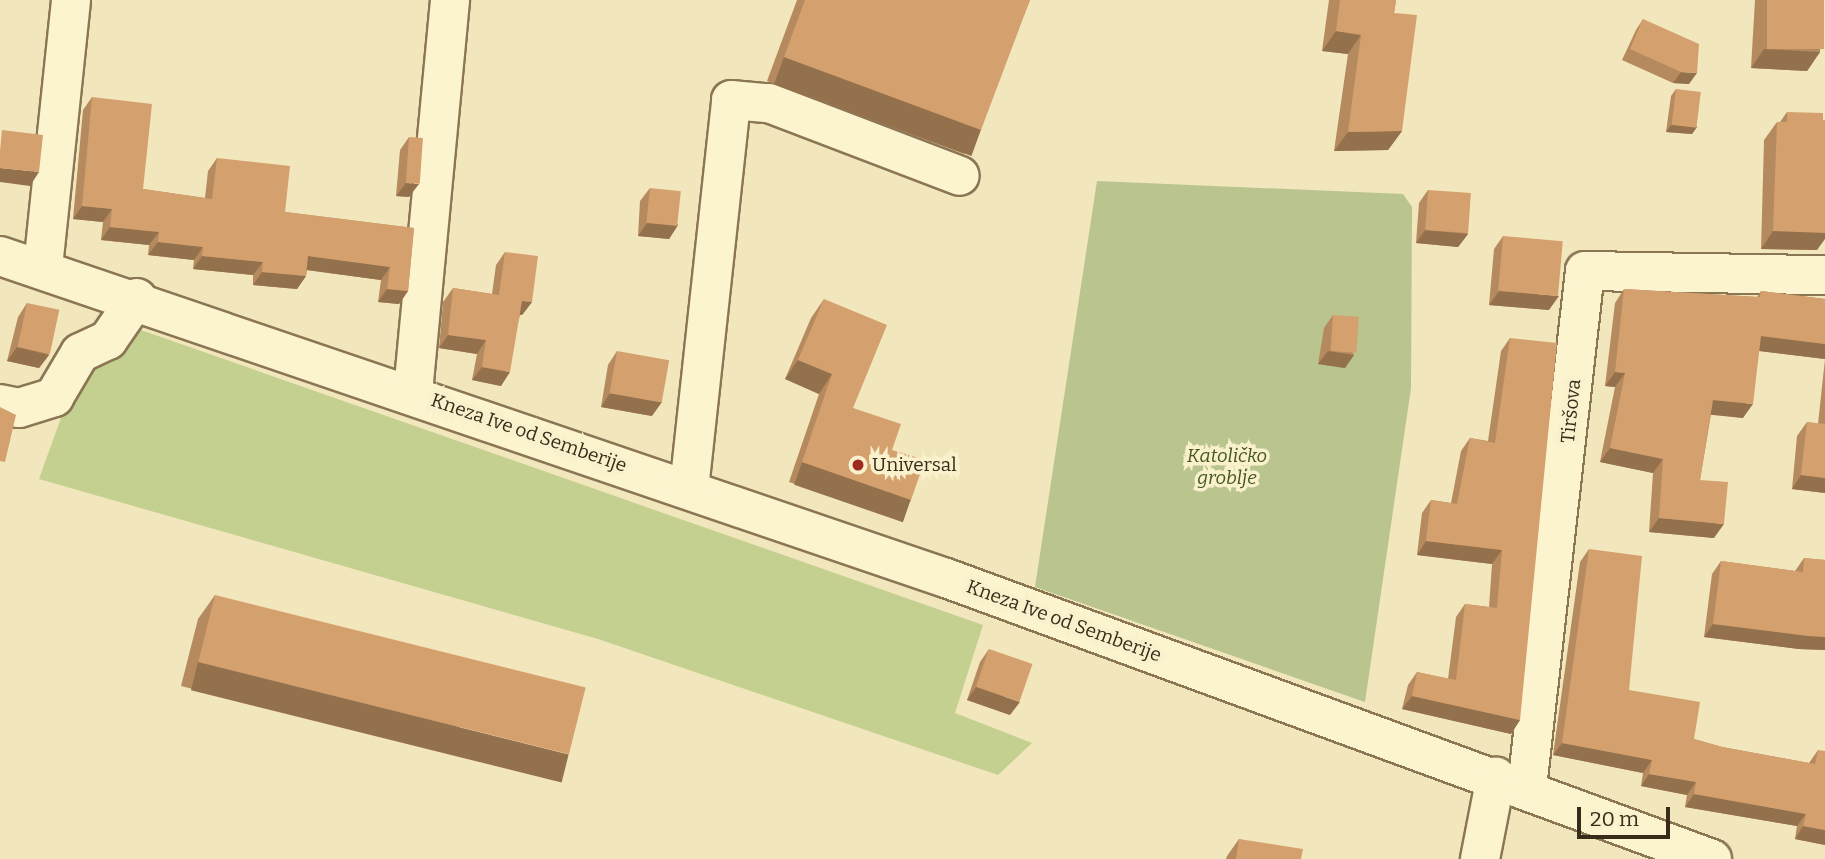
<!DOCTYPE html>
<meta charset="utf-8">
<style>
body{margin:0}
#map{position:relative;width:1825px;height:859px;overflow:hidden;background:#f2e6bc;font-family:Bitter,serif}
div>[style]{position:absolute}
.green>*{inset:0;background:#c3d08f}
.cemetery>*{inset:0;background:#b9c48f}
.roads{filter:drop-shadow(2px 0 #8b7654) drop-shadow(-2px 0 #8b7654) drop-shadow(0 2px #8b7654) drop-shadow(0 -2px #8b7654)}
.minor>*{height:38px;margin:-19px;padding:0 19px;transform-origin:19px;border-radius:19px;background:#fcf3cf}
.wall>*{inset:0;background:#b68a5f}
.shaded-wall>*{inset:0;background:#94714d;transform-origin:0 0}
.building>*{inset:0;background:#d4a16e;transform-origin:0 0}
.dots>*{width:19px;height:19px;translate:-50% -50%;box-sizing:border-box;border:4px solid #f9f0cc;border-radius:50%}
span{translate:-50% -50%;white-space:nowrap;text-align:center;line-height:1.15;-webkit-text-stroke:7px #f9f0cc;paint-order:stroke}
.street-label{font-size:19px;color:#382b1a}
.park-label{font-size:19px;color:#44571f;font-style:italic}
.poi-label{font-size:19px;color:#382b1a}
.left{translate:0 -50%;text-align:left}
.scale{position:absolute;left:1577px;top:807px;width:93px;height:32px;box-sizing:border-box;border:4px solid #382b1a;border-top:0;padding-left:9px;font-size:21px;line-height:24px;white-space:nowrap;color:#382b1a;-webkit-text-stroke:5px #f9f0cc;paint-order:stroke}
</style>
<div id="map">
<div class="green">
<i style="clip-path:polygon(98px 315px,983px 625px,955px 713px,1032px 743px,998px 775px,598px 639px,39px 479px)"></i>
</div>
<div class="cemetery">
<i style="clip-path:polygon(1097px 181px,1403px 194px,1412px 207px,1411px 388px,1365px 702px,1035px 587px)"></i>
</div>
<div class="roads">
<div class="minor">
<i style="left:0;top:256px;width:999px;rotate:18.8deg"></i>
<i style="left:946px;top:578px;width:816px;rotate:20.15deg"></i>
<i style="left:43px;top:267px;width:268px;rotate:-84deg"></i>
<i style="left:413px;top:392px;width:394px;rotate:-84.6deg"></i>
<i style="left:0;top:404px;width:19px;rotate:12deg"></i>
<i style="left:19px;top:408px;width:37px;rotate:-17deg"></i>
<i style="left:54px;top:397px;width:51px;rotate:-59.4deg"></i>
<i style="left:80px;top:353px;width:31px;rotate:-25deg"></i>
<i style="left:108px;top:340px;width:51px;rotate:-55.4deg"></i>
<i style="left:689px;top:489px;width:391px;rotate:-83.8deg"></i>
<i style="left:731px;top:100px;width:38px;rotate:5deg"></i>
<i style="left:769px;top:103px;width:204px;rotate:20.9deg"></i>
<i style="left:1527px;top:787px;width:519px;rotate:-83.59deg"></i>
<i style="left:1585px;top:271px;width:240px;rotate:1deg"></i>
<i style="left:1480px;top:859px;width:84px;rotate:-79deg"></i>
</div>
</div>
<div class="wall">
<i style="clip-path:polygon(797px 0,1030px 0,964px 154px,767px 81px)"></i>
<i style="clip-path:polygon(1329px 0,1396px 0,1394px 13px,1402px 131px,1388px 150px,1334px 151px,1348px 54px,1322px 51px)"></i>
<i style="clip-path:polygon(1755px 0,1824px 0,1820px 52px,1807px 71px,1751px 68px)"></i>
<i style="clip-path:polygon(1643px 19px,1689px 84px,1673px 83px,1622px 60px,1636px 30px)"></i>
<i style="clip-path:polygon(1676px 89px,1697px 127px,1692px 134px,1666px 132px,1671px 96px)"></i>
<i style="clip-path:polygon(92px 97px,143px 189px,205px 198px,208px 171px,217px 158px,285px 212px,414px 228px,408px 291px,399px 304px,378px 302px,381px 280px,307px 270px,306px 276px,297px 289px,253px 285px,253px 275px,193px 269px,194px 260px,148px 255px,149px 245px,101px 240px,103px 222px,73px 219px,83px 110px)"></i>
<i style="clip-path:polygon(1787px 112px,1817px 250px,1761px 249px,1764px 140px,1777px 122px,1780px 122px)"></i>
<i style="clip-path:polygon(409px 137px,409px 197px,396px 196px,400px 150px)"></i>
<i style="clip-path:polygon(650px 188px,678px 225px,669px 239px,638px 236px,640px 201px)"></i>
<i style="clip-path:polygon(1428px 190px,1468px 234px,1458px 247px,1416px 243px,1419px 203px)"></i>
<i style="clip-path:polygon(1503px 236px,1549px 310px,1489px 305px,1494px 249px)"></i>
<i style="clip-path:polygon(505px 252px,532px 302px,522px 315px,520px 315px,501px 386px,472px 380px,477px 354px,439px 348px,443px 302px,453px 288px,492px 294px,496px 265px)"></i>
<i style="clip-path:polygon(1624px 289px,1757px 297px,1761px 291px,1825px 299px,1825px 493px,1792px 489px,1797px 436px,1807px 422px,1818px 424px,1825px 359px,1759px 351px,1743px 418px,1711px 414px,1700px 480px,1714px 538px,1649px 532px,1653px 473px,1600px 462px,1615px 387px,1605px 386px,1615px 303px)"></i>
<i style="clip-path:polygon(824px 299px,853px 408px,892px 450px,911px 500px,898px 519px,789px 482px,819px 394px,785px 379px,811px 318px)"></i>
<i style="clip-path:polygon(27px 303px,49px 355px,39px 368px,7px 361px,18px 317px)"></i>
<i style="clip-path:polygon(1333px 315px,1354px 355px,1345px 368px,1318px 364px,1324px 328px)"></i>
<i style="clip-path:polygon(1510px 338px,1520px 720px,1511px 734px,1402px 709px,1408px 685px,1417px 672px,1448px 679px,1456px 617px,1465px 604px,1489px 607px,1492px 564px,1417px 555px,1422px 513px,1431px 500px,1451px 503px,1461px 451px,1470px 438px,1488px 441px,1501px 351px)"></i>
<i style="clip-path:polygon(617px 351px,652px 416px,601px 407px,608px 365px)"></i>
<i style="clip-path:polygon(1589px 549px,1629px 690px,1694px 739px,1722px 747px,1809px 763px,1818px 750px,1825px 845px,1795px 839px,1797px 826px,1685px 807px,1687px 795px,1641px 786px,1643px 773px,1553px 755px,1580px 562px)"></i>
<i style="clip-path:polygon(1804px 558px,1825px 560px,1825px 650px,1799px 649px,1704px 637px,1712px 574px,1721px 561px,1795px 571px)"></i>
<i style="clip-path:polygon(215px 595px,553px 778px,181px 686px,198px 619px)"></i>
<i style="clip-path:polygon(989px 649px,1010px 715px,967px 700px,980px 662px)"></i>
<i style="clip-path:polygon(1239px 839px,1301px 859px,1226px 859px,1227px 856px)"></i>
</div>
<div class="shaded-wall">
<i style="clip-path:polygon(1336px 31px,1361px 35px,1348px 54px,1322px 51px)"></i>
<i style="clip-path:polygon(1764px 49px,1820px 52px,1807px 71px,1751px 68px)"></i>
<i style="left:784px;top:57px;width:210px;height:29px;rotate:20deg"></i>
<i style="clip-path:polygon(1681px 72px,1697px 73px,1689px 84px,1673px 83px)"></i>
<i style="clip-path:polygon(1671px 125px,1697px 127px,1692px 134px,1666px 132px)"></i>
<i style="clip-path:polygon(1402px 131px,1388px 150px,1334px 151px,1348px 132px)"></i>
<i style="clip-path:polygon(0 168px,39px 172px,30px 186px,0 182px)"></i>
<i style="clip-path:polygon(406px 183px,419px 184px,409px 197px,396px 196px)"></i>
<i style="clip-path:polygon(82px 206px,112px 209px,103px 222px,73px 219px)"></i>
<i style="clip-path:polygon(1825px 222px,1825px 239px,1817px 250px,1761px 249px,1773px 231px)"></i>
<i style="clip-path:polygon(647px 223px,678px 225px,669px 239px,638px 236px)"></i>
<i style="clip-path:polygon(110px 227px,159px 232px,149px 245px,101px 240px)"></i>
<i style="clip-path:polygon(1425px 230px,1468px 234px,1458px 247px,1416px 243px)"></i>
<i style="clip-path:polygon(158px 242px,203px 247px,194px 260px,148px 255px)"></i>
<i style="clip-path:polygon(202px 256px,263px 262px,253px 275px,193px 269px)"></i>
<i style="clip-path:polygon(308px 256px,390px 267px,381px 280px,299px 269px)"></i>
<i style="clip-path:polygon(262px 272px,306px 276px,297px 289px,253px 285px)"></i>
<i style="clip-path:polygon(387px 289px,408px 291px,399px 304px,378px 302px)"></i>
<i style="clip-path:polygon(1499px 291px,1559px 296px,1549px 310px,1489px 305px)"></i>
<i style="clip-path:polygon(522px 301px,532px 302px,522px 315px,513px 314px)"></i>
<i style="clip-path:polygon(448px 335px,486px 340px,477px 354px,439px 348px)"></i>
<i style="clip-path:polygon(1761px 336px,1825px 344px,1825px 359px,1751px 350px)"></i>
<i style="clip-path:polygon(17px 347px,49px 355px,39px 368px,7px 361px)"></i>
<i style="clip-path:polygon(1328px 351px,1354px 355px,1345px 368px,1318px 364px)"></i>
<i style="clip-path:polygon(798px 360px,832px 374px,819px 394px,785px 379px)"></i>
<i style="clip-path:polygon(482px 367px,510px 372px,501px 386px,472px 380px)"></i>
<i style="clip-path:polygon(1615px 372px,1625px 373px,1615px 387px,1605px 386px)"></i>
<i style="clip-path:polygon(610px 393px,662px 402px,652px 416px,601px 407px)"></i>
<i style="clip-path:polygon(1713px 400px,1753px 404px,1743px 418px,1703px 414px)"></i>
<i style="clip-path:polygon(1610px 448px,1663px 459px,1653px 473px,1600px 462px)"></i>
<i style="left:802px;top:462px;width:115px;height:24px;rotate:19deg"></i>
<i style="clip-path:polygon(1801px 475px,1825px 478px,1825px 493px,1792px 489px)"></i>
<i style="clip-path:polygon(1659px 518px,1724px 524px,1714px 538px,1649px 532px)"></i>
<i style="clip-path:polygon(1426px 541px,1502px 550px,1492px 564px,1417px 555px)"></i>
<i style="clip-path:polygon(1713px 624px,1825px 637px,1825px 650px,1799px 649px,1704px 637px)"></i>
<i style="left:198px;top:662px;width:382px;height:29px;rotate:14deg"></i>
<i style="clip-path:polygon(976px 687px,1020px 702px,1010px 715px,967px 700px)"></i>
<i style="clip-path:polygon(1412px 696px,1520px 720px,1511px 734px,1402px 709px)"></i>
<i style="clip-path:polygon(1562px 743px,1652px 760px,1643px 773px,1553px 755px)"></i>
<i style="clip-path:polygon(1649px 774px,1696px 782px,1687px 795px,1641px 786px)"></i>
<i style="clip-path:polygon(1694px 794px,1806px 814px,1797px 826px,1685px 807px)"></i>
<i style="clip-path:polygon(1803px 826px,1825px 830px,1825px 845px,1795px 839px)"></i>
</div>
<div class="building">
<i style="clip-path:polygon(805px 0,1030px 0,981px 130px,784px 57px)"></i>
<i style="clip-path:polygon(1340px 0,1396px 0,1394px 13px,1417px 15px,1402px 131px,1348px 132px,1361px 35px,1336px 31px)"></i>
<i style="left:1767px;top:0;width:57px;height:49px"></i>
<i style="clip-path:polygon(1643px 19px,1699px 44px,1697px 73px,1681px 72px,1630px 49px)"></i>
<i style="left:1676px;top:89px;width:25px;height:36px;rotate:7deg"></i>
<i style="clip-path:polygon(92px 97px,152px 104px,143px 189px,212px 199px,217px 158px,290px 166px,285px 212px,414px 228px,408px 291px,387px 289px,390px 267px,308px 256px,306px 276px,262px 272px,263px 262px,202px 256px,203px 247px,158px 242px,159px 232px,110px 227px,112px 209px,82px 206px)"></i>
<i style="clip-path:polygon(1787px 112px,1823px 113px,1823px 120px,1825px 120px,1825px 233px,1773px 231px,1777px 122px,1787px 122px)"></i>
<i style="clip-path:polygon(2px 130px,43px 135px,39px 172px,0 168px,0 151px)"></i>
<i style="left:409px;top:137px;width:14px;height:46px;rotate:4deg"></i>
<i style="left:650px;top:188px;width:31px;height:35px;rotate:6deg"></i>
<i style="left:1428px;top:190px;width:43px;height:40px;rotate:4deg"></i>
<i style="left:1503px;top:236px;width:60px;height:55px;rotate:5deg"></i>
<i style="clip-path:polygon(505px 252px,538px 256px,532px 302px,522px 301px,510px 372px,482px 367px,486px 340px,448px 335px,453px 288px,499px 295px)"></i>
<i style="clip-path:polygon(1624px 289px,1760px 297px,1761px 291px,1825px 299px,1825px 344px,1761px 336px,1753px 404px,1713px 400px,1700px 480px,1728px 482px,1724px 524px,1659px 518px,1663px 459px,1610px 448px,1625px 373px,1615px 372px)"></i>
<i style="clip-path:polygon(824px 299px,887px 325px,853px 408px,901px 424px,892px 450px,925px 460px,911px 500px,802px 462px,832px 374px,798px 360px)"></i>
<i style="left:27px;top:303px;width:33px;height:45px;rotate:12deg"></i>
<i style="left:1333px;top:315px;width:26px;height:36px;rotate:4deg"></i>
<i style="clip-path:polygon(1510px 338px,1557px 343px,1520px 720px,1412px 696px,1417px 672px,1456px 680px,1465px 604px,1497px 608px,1502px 550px,1426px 541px,1431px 500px,1457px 504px,1470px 438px,1495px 443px)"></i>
<i style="left:617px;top:351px;width:53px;height:43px;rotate:10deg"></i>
<i style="clip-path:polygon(0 407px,16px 415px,5px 462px,0 461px)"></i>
<i style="clip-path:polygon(1807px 422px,1825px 424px,1825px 478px,1801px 475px)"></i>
<i style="clip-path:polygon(1589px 549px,1642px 556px,1629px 690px,1700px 702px,1694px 739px,1722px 747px,1815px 764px,1818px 750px,1825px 751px,1825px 830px,1803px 826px,1806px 814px,1694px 794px,1696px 782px,1649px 774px,1652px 760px,1562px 743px)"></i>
<i style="clip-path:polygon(1804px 558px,1825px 560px,1825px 637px,1808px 636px,1713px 624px,1721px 561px,1803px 572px)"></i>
<i style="left:215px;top:595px;width:382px;height:69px;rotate:14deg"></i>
<i style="left:989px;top:649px;width:46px;height:40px;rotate:19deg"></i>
<i style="clip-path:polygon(1239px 839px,1303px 849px,1301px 859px,1236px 859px)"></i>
</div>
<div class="dots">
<i style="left:858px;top:465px;background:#9f291e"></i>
</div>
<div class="street-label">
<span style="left:1571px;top:411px;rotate:-84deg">Tiršova</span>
<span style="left:529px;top:433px;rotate:19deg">Kneza Ive od Semberije</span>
<span style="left:1064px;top:621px;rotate:20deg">Kneza Ive od Semberije</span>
</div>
<div class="park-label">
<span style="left:1227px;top:467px">Katoličko<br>groblje</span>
</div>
<div class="poi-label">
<span class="left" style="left:872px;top:465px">Universal</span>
</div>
<div class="scale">20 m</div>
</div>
